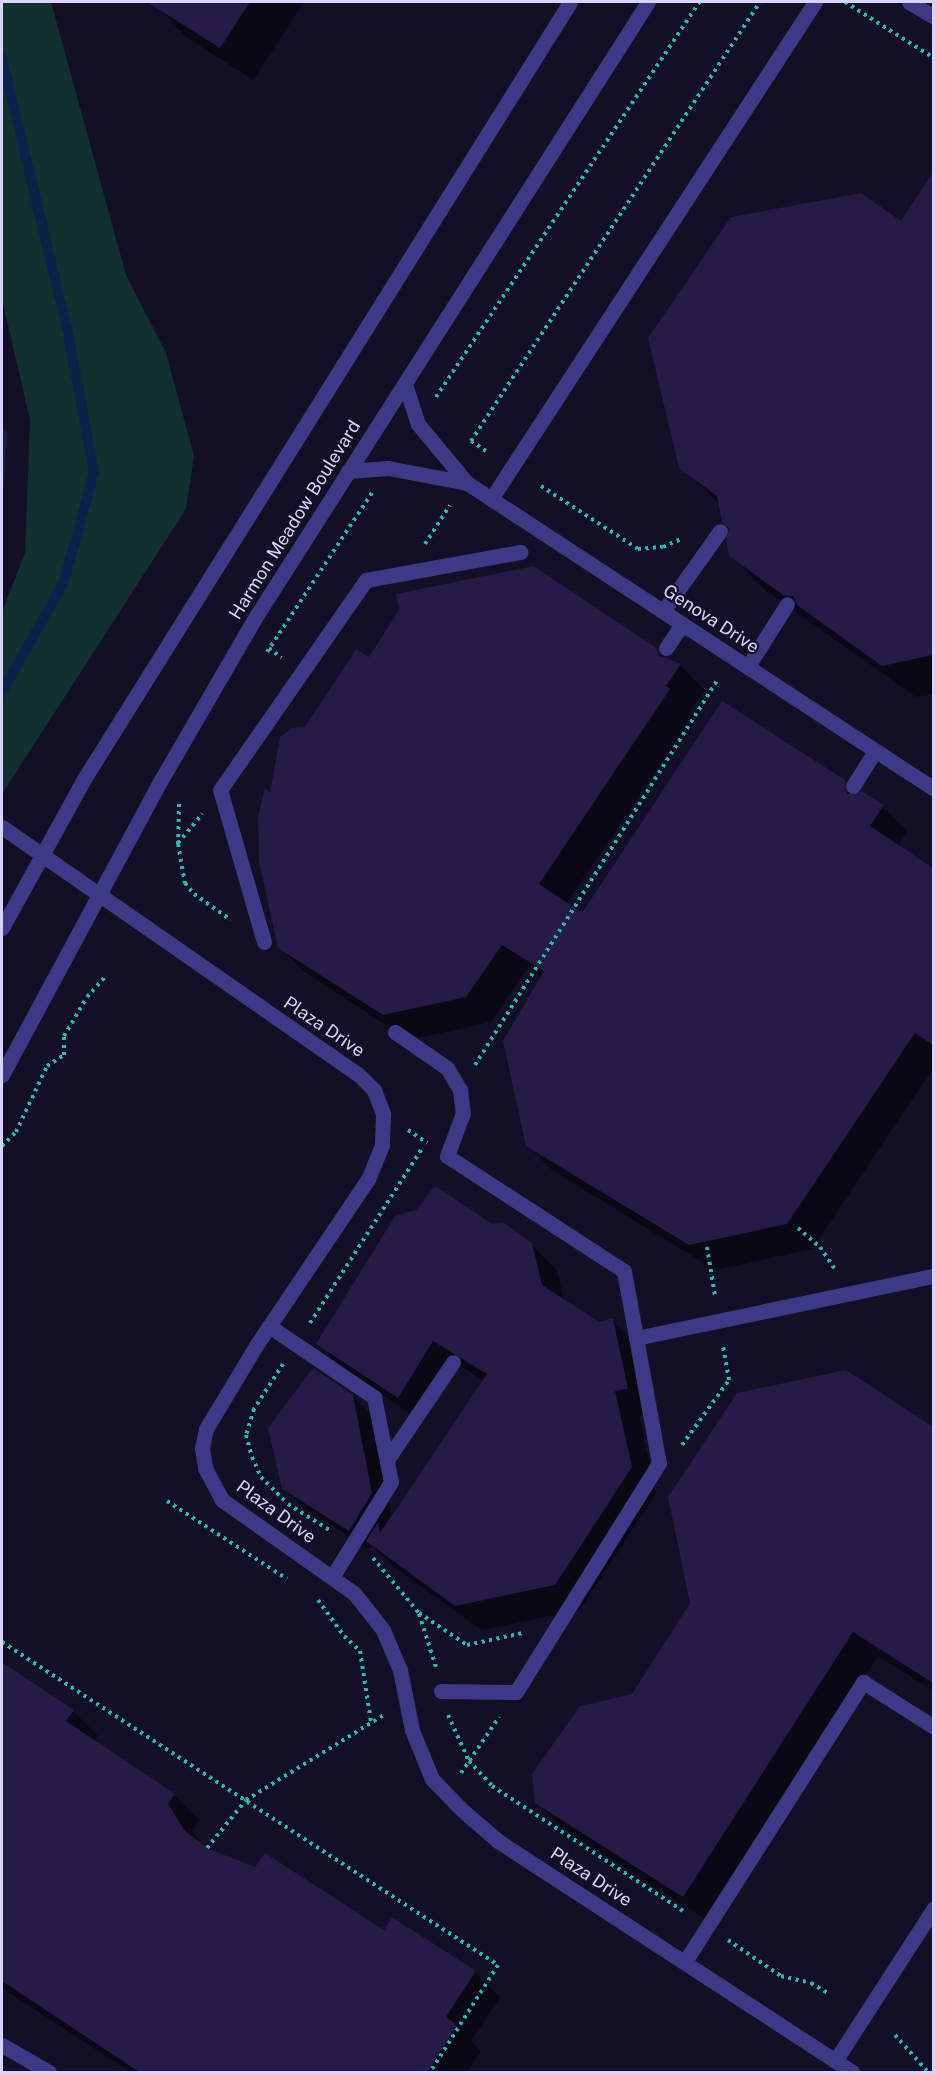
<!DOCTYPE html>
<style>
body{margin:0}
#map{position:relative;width:935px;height:2074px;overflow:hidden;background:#130f26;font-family:"Public Sans",sans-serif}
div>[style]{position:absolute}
.green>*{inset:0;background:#12302f}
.water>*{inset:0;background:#0c2248}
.shadow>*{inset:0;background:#0007}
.stream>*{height:10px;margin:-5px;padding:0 5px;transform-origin:5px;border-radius:5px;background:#0c2248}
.building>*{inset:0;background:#241b47}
.path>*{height:4px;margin-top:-2px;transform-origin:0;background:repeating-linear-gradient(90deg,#2fb8b0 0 3px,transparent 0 7.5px)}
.minor>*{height:15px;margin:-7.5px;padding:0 7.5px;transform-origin:7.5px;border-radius:7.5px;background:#3d3a85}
span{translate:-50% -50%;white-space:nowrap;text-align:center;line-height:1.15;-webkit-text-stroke:4.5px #130f26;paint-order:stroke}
.street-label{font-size:18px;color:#d9d4ff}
.frame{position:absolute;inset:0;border:3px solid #d9d4ff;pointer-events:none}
</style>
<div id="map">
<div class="green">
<i style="clip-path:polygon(2px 2px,51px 2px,126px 275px,166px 353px,194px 456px,186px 509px,2px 794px,2px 612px,25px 553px,30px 420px,2px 299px)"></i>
</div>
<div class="water">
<i style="clip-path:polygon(2px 426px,7px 432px,2px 517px)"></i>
</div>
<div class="shadow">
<i style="clip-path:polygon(154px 2px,304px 2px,253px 80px,185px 36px)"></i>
<i style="clip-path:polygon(927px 183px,934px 187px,934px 694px,916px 697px,764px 589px,730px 555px,731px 528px,721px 505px,681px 467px,901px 223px)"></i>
<i style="clip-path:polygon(655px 649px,666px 660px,680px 665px,705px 690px,690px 711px,694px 715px,566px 904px,583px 915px,844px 782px,856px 794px,883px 807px,907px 831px,898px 846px,934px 870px,934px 1067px,812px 1249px,715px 1270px,552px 1170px,527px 1145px,542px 978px,527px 969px,491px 1022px,409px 1040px,305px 972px,279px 947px,271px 794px,305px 728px,369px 659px)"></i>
<i style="clip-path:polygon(492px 1226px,531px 1244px,557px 1270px,564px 1301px,598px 1324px,612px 1320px,637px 1345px,652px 1413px,639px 1416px,656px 1493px,580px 1610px,481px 1630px,393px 1566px,372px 1545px,369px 1549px,304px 1508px,283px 1488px,353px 1396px,373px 1416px,392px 1517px,484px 1381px,459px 1365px,423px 1422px,343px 1369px,318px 1344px)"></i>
<i style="clip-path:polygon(846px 1371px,934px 1429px,934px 1691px,878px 1656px,708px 1921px,562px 1827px,536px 1802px,632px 1696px)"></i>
<i style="clip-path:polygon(2px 1663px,73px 1711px,98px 1736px,94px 1741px,174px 1795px,199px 1820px,192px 1830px,204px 1848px,475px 1972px,500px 1997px,471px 2041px,481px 2051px,467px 2072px,130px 2072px,2px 1988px)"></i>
</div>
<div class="stream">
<i style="left:2px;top:58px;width:278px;rotate:76.5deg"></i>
<i style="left:67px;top:328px;width:147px;rotate:79.4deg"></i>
<i style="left:94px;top:472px;width:114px;rotate:105.3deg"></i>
<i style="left:64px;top:582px;width:126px;rotate:119.4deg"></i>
</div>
<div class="building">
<i style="clip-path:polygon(147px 2px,250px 2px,220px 48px)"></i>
<i style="clip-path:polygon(933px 172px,933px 655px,882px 666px,797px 605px,793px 596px,783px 595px,729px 556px,726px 540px,729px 528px,722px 522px,717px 496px,679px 468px,648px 338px,731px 217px,861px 193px,901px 221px)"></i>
<i style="clip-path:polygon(534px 566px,656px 648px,660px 656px,681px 664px,666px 686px,670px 689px,539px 884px,582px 913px,722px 701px,845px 780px,847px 794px,861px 791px,884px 805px,870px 826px,933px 868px,933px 1045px,915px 1033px,787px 1224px,689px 1245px,526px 1146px,503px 1041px,544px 971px,502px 945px,466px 997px,383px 1015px,278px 948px,259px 861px,258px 816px,265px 788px,270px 792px,280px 737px,292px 728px,305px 727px,356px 649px,369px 657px,399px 610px,396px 594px)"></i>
<i style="clip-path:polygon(435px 1186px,492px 1224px,504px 1223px,532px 1243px,542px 1285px,599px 1322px,613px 1318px,628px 1389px,615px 1391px,632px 1467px,555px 1585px,455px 1606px,366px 1541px,378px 1522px,380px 1533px,487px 1374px,433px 1341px,398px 1398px,316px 1344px,395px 1216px,416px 1210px)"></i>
<i style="clip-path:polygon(313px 1368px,353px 1395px,372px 1493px,349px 1531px,282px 1489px,268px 1428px)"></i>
<i style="clip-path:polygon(846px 1370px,933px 1427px,933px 1683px,853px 1632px,683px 1897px,535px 1803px,532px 1774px,580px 1706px,632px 1694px,690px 1603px,668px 1497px,737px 1393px)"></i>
<i style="clip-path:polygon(2px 1662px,74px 1710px,66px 1721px,175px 1794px,168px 1804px,185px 1831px,207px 1848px,255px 1867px,265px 1853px,384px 1930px,392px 1917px,476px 1971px,446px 2017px,457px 2025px,427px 2073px,141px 2073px,2px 1981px)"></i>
</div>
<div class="path">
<i style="left:845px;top:2px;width:105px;rotate:32.2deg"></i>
<i style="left:436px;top:397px;width:475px;rotate:-56.3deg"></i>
<i style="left:486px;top:451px;width:18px;rotate:-146deg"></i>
<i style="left:471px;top:441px;width:526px;rotate:-56.64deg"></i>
<i style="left:541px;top:486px;width:116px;rotate:33deg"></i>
<i style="left:638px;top:549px;width:25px;rotate:-5deg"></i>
<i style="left:663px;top:547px;width:22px;rotate:-24deg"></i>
<i style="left:425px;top:544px;width:46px;rotate:-57.3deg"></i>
<i style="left:269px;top:648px;width:16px;rotate:38deg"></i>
<i style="left:267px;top:652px;width:191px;rotate:-56.6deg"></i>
<i style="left:179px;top:804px;width:40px;rotate:91.4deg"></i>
<i style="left:178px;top:844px;width:40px;rotate:80deg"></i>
<i style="left:185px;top:883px;width:14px;rotate:51deg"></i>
<i style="left:194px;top:894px;width:45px;rotate:35.1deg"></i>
<i style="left:178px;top:843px;width:38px;rotate:-50deg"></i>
<i style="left:475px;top:1065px;width:457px;rotate:-57.8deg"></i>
<i style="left:408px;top:1130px;width:23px;rotate:34deg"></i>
<i style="left:2px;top:1146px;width:20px;rotate:-45deg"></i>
<i style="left:16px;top:1132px;width:73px;rotate:-64.8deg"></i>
<i style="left:47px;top:1066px;width:20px;rotate:-33deg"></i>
<i style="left:64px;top:1055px;width:19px;rotate:-90deg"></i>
<i style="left:64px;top:1036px;width:45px;rotate:-59.5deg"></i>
<i style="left:87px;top:997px;width:28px;rotate:-48deg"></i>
<i style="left:798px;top:1228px;width:29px;rotate:41deg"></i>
<i style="left:820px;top:1247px;width:30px;rotate:56deg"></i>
<i style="left:707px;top:1247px;width:50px;rotate:80.7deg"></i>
<i style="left:310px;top:1323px;width:206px;rotate:-57.3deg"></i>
<i style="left:283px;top:1364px;width:54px;rotate:122.8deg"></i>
<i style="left:254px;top:1409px;width:27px;rotate:107deg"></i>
<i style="left:246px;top:1435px;width:23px;rotate:75deg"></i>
<i style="left:252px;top:1457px;width:22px;rotate:66deg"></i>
<i style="left:261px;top:1477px;width:38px;rotate:45deg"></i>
<i style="left:288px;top:1504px;width:51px;rotate:32.1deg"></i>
<i style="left:682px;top:1445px;width:80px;rotate:-54.1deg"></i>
<i style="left:729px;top:1380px;width:36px;rotate:-100deg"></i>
<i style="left:167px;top:1501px;width:143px;rotate:33deg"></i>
<i style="left:373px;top:1558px;width:72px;rotate:50.1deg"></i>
<i style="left:419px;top:1613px;width:58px;rotate:33.7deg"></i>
<i style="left:467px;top:1645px;width:57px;rotate:-12.1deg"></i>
<i style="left:318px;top:1600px;width:44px;rotate:54.2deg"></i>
<i style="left:344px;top:1636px;width:22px;rotate:43deg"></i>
<i style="left:360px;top:1651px;width:72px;rotate:81.2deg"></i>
<i style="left:419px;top:1614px;width:56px;rotate:72.2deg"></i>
<i style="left:2px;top:1642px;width:592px;rotate:33.07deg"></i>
<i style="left:498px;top:1965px;width:127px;rotate:122.4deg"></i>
<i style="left:448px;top:1715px;width:51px;rotate:65.5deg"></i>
<i style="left:469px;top:1761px;width:34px;rotate:47deg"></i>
<i style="left:492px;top:1786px;width:232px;rotate:33.2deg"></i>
<i style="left:461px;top:1773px;width:68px;rotate:-55.8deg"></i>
<i style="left:207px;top:1848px;width:62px;rotate:-50.9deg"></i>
<i style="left:246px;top:1800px;width:163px;rotate:-31.7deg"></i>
<i style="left:728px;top:1940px;width:64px;rotate:34.2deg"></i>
<i style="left:781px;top:1976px;width:31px;rotate:13deg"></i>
<i style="left:811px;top:1983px;width:21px;rotate:31deg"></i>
<i style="left:895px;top:2035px;width:50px;rotate:48.3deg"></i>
</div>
<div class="minor">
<i style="left:909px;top:2px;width:29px;rotate:31deg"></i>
<i style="left:405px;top:384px;width:42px;rotate:72deg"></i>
<i style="left:418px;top:424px;width:77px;rotate:50.3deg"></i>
<i style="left:467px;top:483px;width:558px;rotate:33.23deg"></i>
<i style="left:348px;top:471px;width:40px;rotate:-4.3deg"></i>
<i style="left:388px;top:468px;width:80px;rotate:10.8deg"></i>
<i style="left:491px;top:499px;width:593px;rotate:-56.9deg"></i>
<i style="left:663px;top:611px;width:98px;rotate:-54.5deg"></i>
<i style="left:666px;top:648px;width:29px;rotate:-56deg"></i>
<i style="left:748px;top:666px;width:73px;rotate:-57.8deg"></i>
<i style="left:853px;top:786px;width:41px;rotate:-57.8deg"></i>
<i style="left:2px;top:827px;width:433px;rotate:34.8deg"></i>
<i style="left:358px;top:1074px;width:23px;rotate:45deg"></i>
<i style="left:374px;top:1090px;width:26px;rotate:69deg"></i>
<i style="left:383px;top:1114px;width:31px;rotate:92deg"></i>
<i style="left:382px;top:1145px;width:37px;rotate:112deg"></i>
<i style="left:368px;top:1179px;width:199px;rotate:123.9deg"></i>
<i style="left:257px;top:1344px;width:99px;rotate:121deg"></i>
<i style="left:206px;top:1429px;width:19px;rotate:102deg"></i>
<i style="left:202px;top:1448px;width:20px;rotate:81deg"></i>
<i style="left:205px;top:1468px;width:36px;rotate:62deg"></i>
<i style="left:222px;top:1500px;width:161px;rotate:35.2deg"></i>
<i style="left:354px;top:1593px;width:47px;rotate:51.9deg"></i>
<i style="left:383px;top:1630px;width:43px;rotate:67deg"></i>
<i style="left:400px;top:1670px;width:61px;rotate:78.7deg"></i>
<i style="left:412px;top:1730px;width:53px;rotate:67.8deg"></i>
<i style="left:432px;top:1779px;width:43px;rotate:45.9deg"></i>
<i style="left:462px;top:1810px;width:48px;rotate:40.7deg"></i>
<i style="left:498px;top:1841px;width:423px;rotate:33.1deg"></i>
<i style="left:2px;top:928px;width:170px;rotate:-61.2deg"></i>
<i style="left:84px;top:779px;width:916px;rotate:-57.97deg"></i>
<i style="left:264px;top:942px;width:158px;rotate:-106.1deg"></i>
<i style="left:220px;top:790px;width:256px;rotate:-55.2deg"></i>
<i style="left:366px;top:580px;width:157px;rotate:-10.3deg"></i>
<i style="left:395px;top:1032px;width:63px;rotate:34.7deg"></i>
<i style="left:447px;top:1068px;width:26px;rotate:59deg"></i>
<i style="left:460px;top:1090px;width:23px;rotate:83deg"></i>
<i style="left:463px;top:1113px;width:46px;rotate:110.4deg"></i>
<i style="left:447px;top:1156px;width:211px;rotate:33deg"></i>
<i style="left:624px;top:1271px;width:195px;rotate:79.7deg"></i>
<i style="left:659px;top:1463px;width:270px;rotate:122deg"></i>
<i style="left:516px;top:1692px;width:75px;rotate:-179.2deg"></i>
<i style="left:2px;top:1075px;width:335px;rotate:-61.7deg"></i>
<i style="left:161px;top:780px;width:184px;rotate:-59.9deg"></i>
<i style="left:253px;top:621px;width:734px;rotate:-57.46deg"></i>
<i style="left:269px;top:1326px;width:127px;rotate:34.1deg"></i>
<i style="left:374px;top:1397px;width:87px;rotate:78.7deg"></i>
<i style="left:391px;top:1482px;width:112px;rotate:121.8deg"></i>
<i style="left:636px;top:1338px;width:304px;rotate:-11.8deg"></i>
<i style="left:387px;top:1460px;width:118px;rotate:-56deg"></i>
<i style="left:686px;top:1960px;width:330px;rotate:-57.5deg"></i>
<i style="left:863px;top:1682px;width:84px;rotate:32.4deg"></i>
<i style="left:2px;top:2045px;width:54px;rotate:29.9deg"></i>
<i style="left:835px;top:2061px;width:182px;rotate:-57.1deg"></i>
</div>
<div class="street-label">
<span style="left:295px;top:520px;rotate:-58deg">Harmon Meadow Boulevard</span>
<span style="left:711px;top:619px;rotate:33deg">Genova Drive</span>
<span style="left:324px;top:1027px;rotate:34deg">Plaza Drive</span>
<span style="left:276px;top:1512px;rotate:36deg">Plaza Drive</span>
<span style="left:591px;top:1877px;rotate:33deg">Plaza Drive</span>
</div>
<div class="frame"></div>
</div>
